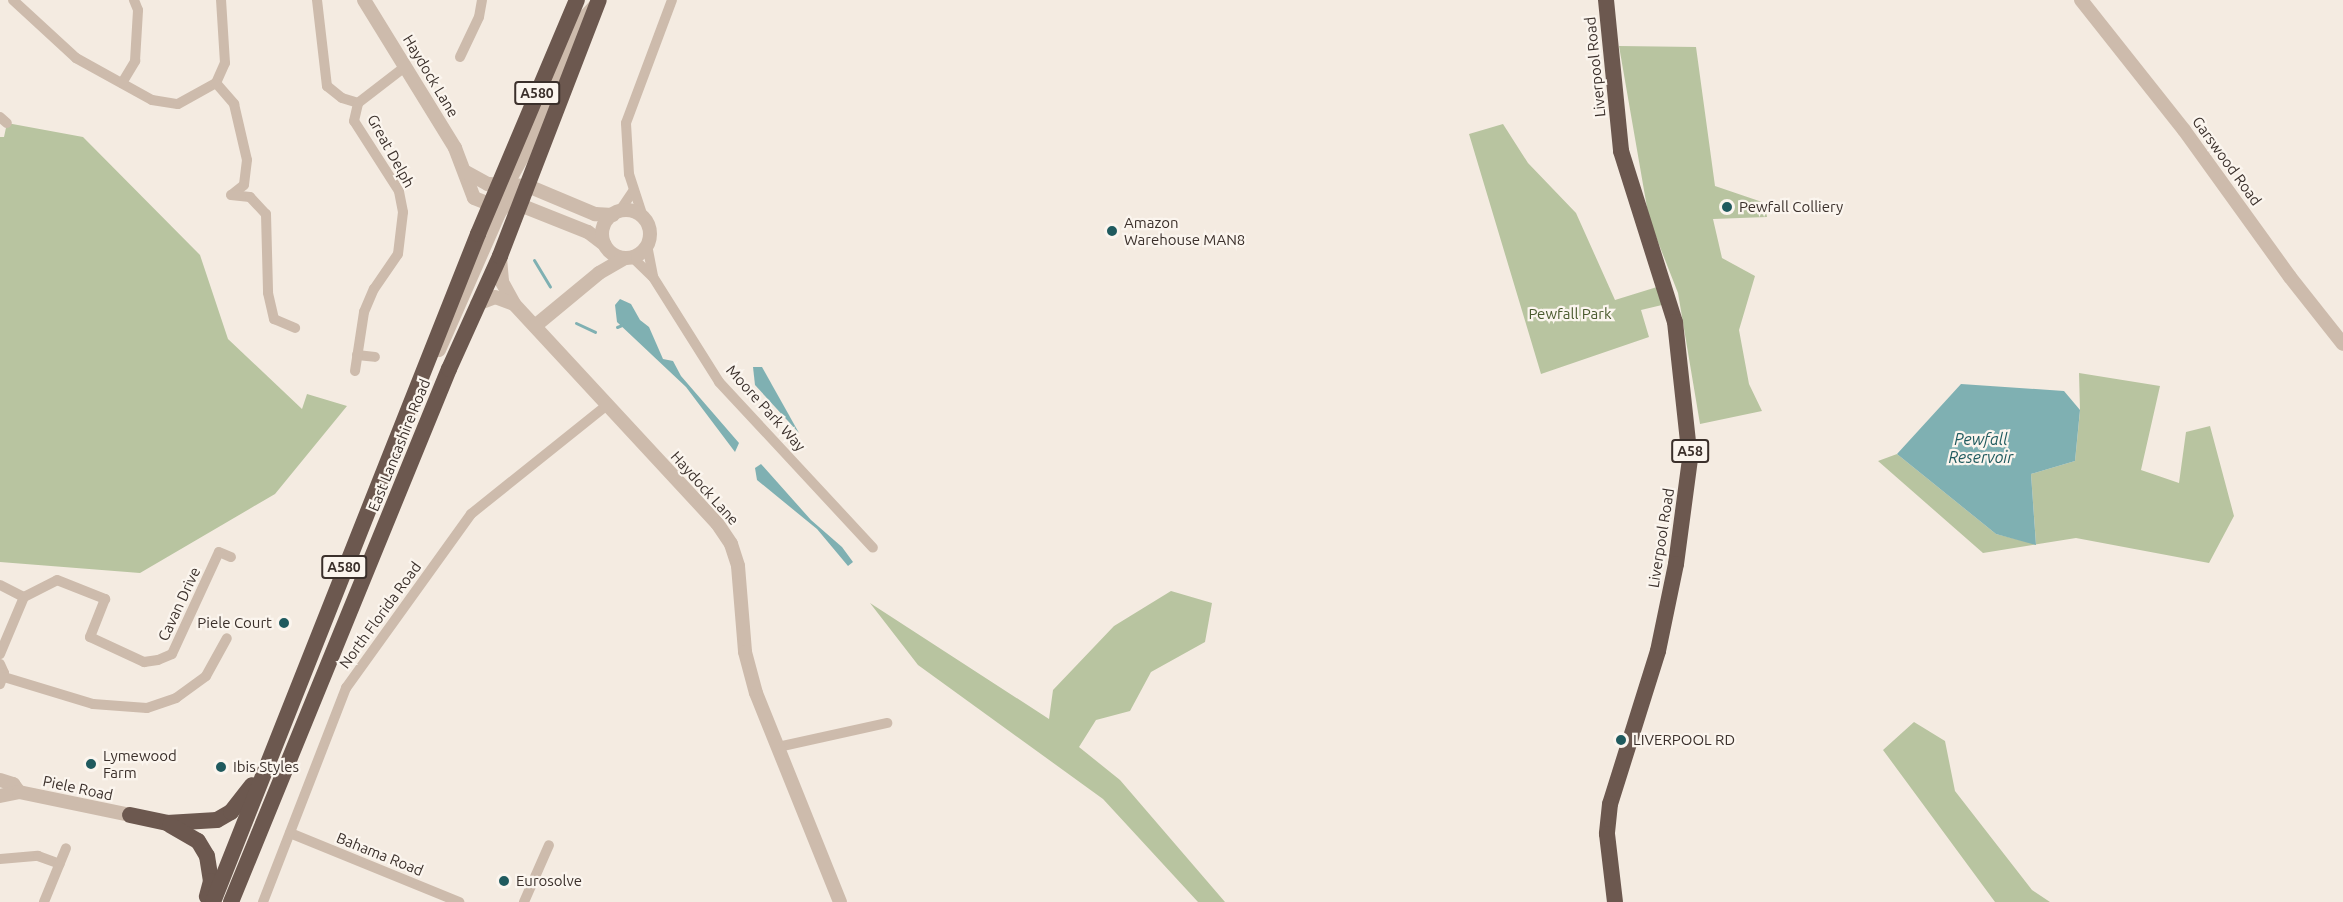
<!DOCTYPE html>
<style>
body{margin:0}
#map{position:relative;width:2343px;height:902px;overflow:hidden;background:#f4ebe1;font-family:Ubuntu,sans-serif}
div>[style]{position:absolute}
.green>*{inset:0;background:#b8c4a0}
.water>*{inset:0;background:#7fb0b2}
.stream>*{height:3px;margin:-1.5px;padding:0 1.5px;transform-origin:1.5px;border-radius:1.5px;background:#7fb0b2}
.minor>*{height:10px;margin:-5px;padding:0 5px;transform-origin:5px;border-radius:5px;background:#cdbbac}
.tertiary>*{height:14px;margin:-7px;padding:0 7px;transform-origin:7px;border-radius:7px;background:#cdbbac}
.tertiary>.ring{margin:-7px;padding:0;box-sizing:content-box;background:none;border:14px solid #cdbbac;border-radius:50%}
.trunk>*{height:16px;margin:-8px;padding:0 8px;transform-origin:8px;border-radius:8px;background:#6c584f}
.dots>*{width:16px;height:16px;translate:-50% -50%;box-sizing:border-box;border:3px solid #fbf5ee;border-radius:50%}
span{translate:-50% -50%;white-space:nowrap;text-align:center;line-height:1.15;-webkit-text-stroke:4.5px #fbf5ee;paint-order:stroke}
.shield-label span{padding:2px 4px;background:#fbf5ee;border:2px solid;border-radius:4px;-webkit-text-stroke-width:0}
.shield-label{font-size:14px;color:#3b302b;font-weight:700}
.street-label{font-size:15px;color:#3b302b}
.poi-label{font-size:15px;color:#3b302b}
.left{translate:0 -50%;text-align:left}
.right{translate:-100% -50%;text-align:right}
.park-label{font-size:15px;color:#4a5a2e}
.water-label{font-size:16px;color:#1f5a5e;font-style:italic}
</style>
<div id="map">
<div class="green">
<i style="clip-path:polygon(1619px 46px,1696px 47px,1715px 186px,1765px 203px,1767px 217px,1713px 219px,1722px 258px,1755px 276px,1739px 330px,1749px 384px,1762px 411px,1700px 424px,1678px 293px,1649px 219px)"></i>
<i style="clip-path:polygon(7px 123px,83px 137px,200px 255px,228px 339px,302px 409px,307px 394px,347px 406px,275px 494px,140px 573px,0 562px,0 137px,4px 137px)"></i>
<i style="clip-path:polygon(1503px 124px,1528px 163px,1576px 213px,1615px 300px,1657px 287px,1662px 305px,1641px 310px,1649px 337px,1541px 374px,1469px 134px)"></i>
<i style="clip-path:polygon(2079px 373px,2160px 386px,2141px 470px,2179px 483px,2186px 432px,2210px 426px,2234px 516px,2209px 563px,2076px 538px,1983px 553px,1878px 461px,1897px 454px,1996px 534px,2036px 544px,2031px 474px,2075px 461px,2080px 411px)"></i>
<i style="clip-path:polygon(1171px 591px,1212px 603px,1205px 642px,1151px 672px,1130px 711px,1096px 720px,1079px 747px,1120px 780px,1225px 902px,1198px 902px,1103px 799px,918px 665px,870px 603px,1049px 719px,1053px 690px,1114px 626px)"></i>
<i style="clip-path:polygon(1914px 722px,1945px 741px,1955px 791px,2032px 890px,2050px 902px,1995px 902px,1883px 750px)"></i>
</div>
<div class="water">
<i style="clip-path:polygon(620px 299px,631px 304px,640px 320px,649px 327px,663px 359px,673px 361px,681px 376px,739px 443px,735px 452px,686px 387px,617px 322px,615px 305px)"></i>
<i style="clip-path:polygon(753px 367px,762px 367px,799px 433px,755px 385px)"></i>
<i style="clip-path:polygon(1961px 384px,2064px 391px,2080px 410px,2075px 461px,2031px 474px,2036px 545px,1996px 534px,1897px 454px)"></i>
<i style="clip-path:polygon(761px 464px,811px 520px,842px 547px,853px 562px,848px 566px,817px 529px,757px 480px,755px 468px)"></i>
</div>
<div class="stream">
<i style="left:534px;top:260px;width:31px;rotate:59deg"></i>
<i style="left:576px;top:323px;width:21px;rotate:25deg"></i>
<i style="left:617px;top:327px;width:5px;rotate:-22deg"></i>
</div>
<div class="minor">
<i style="left:13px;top:0;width:86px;rotate:42.6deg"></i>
<i style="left:76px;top:58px;width:87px;rotate:28.9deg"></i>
<i style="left:152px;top:100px;width:26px;rotate:9deg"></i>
<i style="left:178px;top:104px;width:43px;rotate:-28.9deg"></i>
<i style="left:216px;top:83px;width:22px;rotate:-66deg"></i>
<i style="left:225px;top:63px;width:63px;rotate:-93.6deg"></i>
<i style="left:317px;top:0;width:87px;rotate:83.4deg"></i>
<i style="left:327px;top:86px;width:19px;rotate:39deg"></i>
<i style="left:342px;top:98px;width:17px;rotate:17deg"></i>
<i style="left:460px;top:57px;width:44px;rotate:-64.6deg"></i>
<i style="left:479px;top:17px;width:17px;rotate:-80deg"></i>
<i style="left:122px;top:83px;width:26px;rotate:-59deg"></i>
<i style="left:135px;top:61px;width:51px;rotate:-86.6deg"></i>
<i style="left:138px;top:10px;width:11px;rotate:-112deg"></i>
<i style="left:216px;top:83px;width:28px;rotate:49deg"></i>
<i style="left:234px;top:104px;width:57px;rotate:76.9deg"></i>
<i style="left:247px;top:160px;width:25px;rotate:97deg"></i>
<i style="left:244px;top:185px;width:16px;rotate:142deg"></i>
<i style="left:231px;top:195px;width:19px;rotate:6deg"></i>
<i style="left:250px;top:197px;width:23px;rotate:47deg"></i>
<i style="left:266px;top:214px;width:79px;rotate:88.5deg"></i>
<i style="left:268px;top:293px;width:27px;rotate:77deg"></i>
<i style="left:274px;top:319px;width:23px;rotate:23deg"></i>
<i style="left:0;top:117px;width:9px;rotate:41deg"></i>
<i style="left:619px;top:212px;width:25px;rotate:-56deg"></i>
<i style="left:643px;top:217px;width:45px;rotate:-108deg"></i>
<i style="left:629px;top:174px;width:51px;rotate:-93.4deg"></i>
<i style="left:626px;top:123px;width:131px;rotate:-69.5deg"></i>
<i style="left:647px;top:245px;width:33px;rotate:79deg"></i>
<i style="left:632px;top:257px;width:29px;rotate:44deg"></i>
<i style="left:653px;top:277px;width:124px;rotate:57.8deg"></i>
<i style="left:719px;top:382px;width:226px;rotate:47.1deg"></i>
<i style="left:357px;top:355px;width:18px;rotate:6deg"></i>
<i style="left:355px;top:371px;width:60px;rotate:-81.3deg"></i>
<i style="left:364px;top:312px;width:25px;rotate:-67deg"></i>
<i style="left:374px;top:289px;width:42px;rotate:-55.6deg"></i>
<i style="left:398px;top:254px;width:42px;rotate:-83.2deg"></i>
<i style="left:403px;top:212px;width:21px;rotate:-101deg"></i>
<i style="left:399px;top:191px;width:83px;rotate:-122.7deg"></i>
<i style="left:354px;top:121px;width:18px;rotate:-77deg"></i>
<i style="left:358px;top:103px;width:61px;rotate:-37.6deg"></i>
<i style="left:0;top:585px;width:27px;rotate:27deg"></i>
<i style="left:0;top:654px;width:62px;rotate:-67.2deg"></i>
<i style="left:24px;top:597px;width:37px;rotate:-27deg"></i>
<i style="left:57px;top:580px;width:52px;rotate:21.6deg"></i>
<i style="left:105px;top:599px;width:41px;rotate:111.5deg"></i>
<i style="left:90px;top:637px;width:60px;rotate:24.8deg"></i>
<i style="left:144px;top:662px;width:14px;rotate:-8deg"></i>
<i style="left:158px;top:660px;width:15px;rotate:-23deg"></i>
<i style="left:172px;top:654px;width:112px;rotate:-65.3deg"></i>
<i style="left:219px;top:552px;width:13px;rotate:23deg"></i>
<i style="left:0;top:664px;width:10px;rotate:66deg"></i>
<i style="left:4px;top:673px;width:12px;rotate:110deg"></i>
<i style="left:4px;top:677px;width:93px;rotate:16.9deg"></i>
<i style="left:93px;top:704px;width:54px;rotate:4.2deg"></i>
<i style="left:147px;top:708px;width:31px;rotate:-19deg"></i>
<i style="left:176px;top:698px;width:37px;rotate:-36deg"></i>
<i style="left:206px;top:676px;width:43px;rotate:-61.1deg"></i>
<i style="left:778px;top:747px;width:112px;rotate:-12.4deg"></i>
<i style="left:290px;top:833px;width:183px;rotate:22.2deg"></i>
<i style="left:0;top:859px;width:38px;rotate:-5deg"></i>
<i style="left:38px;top:856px;width:23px;rotate:20deg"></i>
<i style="left:44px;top:902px;width:58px;rotate:-67.8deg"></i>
<i style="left:263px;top:902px;width:230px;rotate:-68.8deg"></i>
<i style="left:346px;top:688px;width:214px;rotate:-54.3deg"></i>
<i style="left:471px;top:514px;width:173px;rotate:-38.7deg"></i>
<i style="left:524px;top:902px;width:62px;rotate:-66.3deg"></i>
</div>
<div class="tertiary">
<i style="left:364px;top:0;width:174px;rotate:58.4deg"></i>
<i style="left:455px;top:148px;width:53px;rotate:69.2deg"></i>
<i style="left:474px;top:198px;width:17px;rotate:21deg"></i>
<i style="left:490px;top:204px;width:30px;rotate:2deg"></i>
<i style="left:520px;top:205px;width:73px;rotate:21.7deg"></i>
<i style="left:588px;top:232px;width:21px;rotate:37deg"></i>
<i style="left:2081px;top:0;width:166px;rotate:51.6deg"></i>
<i style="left:2184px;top:130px;width:181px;rotate:54.2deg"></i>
<i style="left:2290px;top:277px;width:85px;rotate:51.7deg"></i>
<i style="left:466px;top:172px;width:25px;rotate:29deg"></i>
<i style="left:488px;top:184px;width:40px;rotate:2.9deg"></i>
<i style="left:528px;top:186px;width:73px;rotate:22.7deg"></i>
<i style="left:595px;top:214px;width:18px;rotate:3deg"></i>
<i style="left:499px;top:199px;width:74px;rotate:-61deg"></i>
<i style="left:535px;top:134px;width:122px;rotate:-67.8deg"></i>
<i style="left:581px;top:21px;width:19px;rotate:-47deg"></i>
<i class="ring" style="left:602px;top:210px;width:34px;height:34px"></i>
<i style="left:500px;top:258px;width:24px;rotate:85deg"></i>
<i style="left:502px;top:282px;width:25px;rotate:61deg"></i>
<i style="left:514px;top:304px;width:299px;rotate:47.2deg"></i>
<i style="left:717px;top:523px;width:25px;rotate:56deg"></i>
<i style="left:731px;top:544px;width:23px;rotate:72deg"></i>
<i style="left:738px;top:566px;width:86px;rotate:85.3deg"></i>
<i style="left:745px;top:652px;width:42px;rotate:75deg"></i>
<i style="left:756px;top:693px;width:225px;rotate:68.1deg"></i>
<i style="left:477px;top:304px;width:19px;rotate:-21deg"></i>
<i style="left:495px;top:297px;width:20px;rotate:20deg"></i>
<i style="left:535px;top:326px;width:83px;rotate:-39.6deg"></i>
<i style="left:599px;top:273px;width:30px;rotate:-30deg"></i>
<i style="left:439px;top:350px;width:150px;rotate:-66.3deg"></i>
<i style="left:499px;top:213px;width:26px;rotate:-53deg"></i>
<i style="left:515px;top:192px;width:14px;rotate:-25deg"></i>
<i style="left:0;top:780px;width:14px;rotate:17deg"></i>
<i style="left:13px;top:784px;width:10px;rotate:53deg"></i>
<i style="left:0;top:796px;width:19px;rotate:-12deg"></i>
<i style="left:19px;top:792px;width:113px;rotate:11.7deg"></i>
</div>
<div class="trunk">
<i style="left:1606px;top:0;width:152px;rotate:84.3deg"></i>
<i style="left:1621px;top:151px;width:179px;rotate:72.5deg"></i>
<i style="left:1675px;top:322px;width:138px;rotate:83.8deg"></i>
<i style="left:1690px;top:459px;width:106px;rotate:97.6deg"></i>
<i style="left:1676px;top:564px;width:89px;rotate:101.7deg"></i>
<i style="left:1658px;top:651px;width:160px;rotate:107.4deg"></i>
<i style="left:1610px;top:804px;width:30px;rotate:96deg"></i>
<i style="left:1607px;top:834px;width:68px;rotate:83.3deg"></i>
<i style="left:130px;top:815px;width:38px;rotate:12deg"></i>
<i style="left:167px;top:823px;width:50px;rotate:-3.4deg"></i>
<i style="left:217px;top:820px;width:16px;rotate:-30deg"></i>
<i style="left:231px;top:812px;width:34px;rotate:-52deg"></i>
<i style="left:170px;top:825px;width:32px;rotate:30deg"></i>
<i style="left:198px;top:841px;width:17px;rotate:59deg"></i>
<i style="left:207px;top:856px;width:25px;rotate:81deg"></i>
<i style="left:211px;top:881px;width:16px;rotate:105deg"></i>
<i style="left:213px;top:902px;width:719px;rotate:-68.36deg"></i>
<i style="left:478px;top:234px;width:254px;rotate:-67.1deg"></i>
<i style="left:231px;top:902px;width:576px;rotate:-67.76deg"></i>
<i style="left:449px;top:369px;width:124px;rotate:-65.7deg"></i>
<i style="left:500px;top:256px;width:274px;rotate:-68.9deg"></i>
</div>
<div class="dots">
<i style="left:1727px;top:207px;background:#1f5a5e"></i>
<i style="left:1112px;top:231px;background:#1f5a5e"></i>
<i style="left:284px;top:623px;background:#1f5a5e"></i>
<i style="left:1621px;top:740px;background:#1f5a5e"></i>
<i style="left:91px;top:764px;background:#1f5a5e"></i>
<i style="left:221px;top:767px;background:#1f5a5e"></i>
<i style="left:504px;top:881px;background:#1f5a5e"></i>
</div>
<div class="shield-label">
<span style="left:537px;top:93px">A580</span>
<span style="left:1690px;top:451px">A58</span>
<span style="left:344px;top:567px">A580</span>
</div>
<div class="street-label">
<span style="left:1595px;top:67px;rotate:-96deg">Liverpool Road</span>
<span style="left:431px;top:76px;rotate:59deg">Haydock Lane</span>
<span style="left:391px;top:151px;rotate:61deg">Great Delph</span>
<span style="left:2227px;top:161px;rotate:54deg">Garswood Road</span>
<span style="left:766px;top:408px;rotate:48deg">Moore Park Way</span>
<span style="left:399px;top:445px;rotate:-68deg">East Lancashire Road</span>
<span style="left:705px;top:488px;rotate:48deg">Haydock Lane</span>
<span style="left:1661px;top:538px;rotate:-81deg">Liverpool Road</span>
<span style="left:179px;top:604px;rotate:-65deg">Cavan Drive</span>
<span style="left:380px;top:615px;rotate:-54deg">North Florida Road</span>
<span style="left:78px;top:788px;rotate:12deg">Piele Road</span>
<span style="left:380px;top:854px;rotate:22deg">Bahama Road</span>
</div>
<div class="poi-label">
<span class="left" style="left:1739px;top:207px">Pewfall Colliery</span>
<span class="left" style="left:1124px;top:231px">Amazon<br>Warehouse MAN8</span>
<span class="right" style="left:272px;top:623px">Piele Court</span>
<span class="left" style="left:1633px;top:740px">LIVERPOOL RD</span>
<span class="left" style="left:103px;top:764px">Lymewood<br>Farm</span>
<span class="left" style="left:233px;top:767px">Ibis Styles</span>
<span class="left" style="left:516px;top:881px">Eurosolve</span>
</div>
<div class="park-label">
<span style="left:1570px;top:314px">Pewfall Park</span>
</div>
<div class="water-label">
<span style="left:1981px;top:448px">Pewfall<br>Reservoir</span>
</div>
</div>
